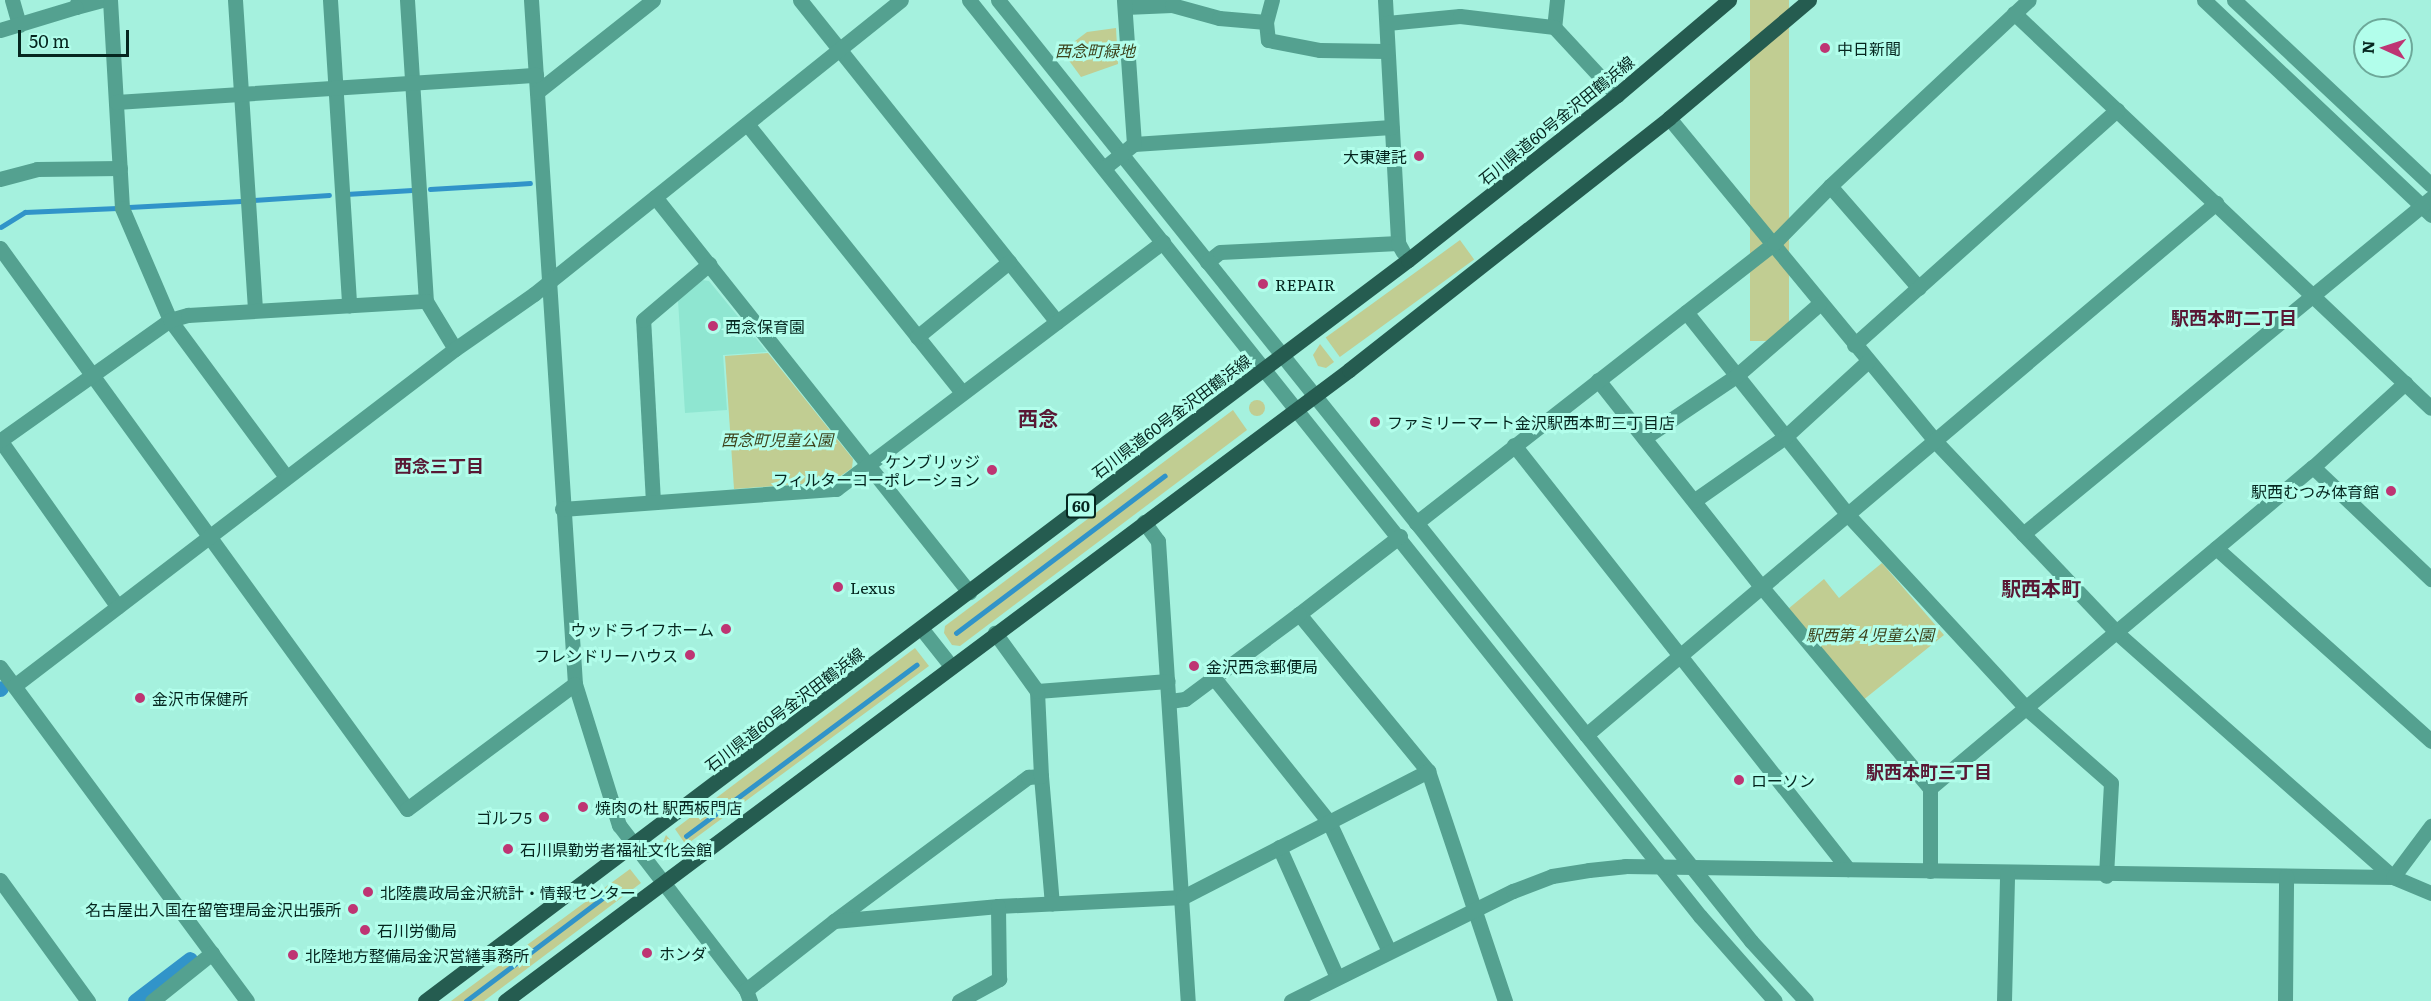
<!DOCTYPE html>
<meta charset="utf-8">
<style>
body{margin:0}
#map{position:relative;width:2431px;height:1001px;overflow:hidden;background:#a5f1de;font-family:Literata,"Noto Sans JP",serif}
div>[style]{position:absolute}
.built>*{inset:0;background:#8fe6d1}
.green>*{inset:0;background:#c1cd92;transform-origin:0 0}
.round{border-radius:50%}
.stream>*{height:4.5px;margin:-2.25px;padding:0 2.25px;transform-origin:2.25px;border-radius:2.25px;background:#3194c9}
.canal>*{height:15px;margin:-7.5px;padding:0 7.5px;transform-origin:7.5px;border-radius:7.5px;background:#3194c9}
.minor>*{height:15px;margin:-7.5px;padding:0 7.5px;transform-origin:7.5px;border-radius:7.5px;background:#54a190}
.major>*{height:15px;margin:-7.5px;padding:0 7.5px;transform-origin:7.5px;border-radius:7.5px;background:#255c50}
.dots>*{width:16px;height:16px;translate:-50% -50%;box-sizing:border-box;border:3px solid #b2feeb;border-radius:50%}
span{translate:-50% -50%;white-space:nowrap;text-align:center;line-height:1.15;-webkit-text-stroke:6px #b2feeb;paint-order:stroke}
.shield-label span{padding:2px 4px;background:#b2feeb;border:2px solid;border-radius:4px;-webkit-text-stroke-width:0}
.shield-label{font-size:15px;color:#05261f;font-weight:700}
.poi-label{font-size:16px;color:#05261f}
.left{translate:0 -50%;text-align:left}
.right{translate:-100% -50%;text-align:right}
.park-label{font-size:16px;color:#3d431c;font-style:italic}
.street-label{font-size:16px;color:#05261f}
.neighbourhood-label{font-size:18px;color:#591834;font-weight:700}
.quarter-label{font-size:20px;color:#591834;font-weight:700}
.north{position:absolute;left:2353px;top:18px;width:60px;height:60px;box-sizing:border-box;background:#b2feeb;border:2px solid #6da899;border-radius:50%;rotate:273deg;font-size:16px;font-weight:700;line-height:24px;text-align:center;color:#05261f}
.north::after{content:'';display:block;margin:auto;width:21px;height:27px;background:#be3573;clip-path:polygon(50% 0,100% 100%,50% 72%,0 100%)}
.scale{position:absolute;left:18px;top:30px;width:111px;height:27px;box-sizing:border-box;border:3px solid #05261f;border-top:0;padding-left:8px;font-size:18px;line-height:21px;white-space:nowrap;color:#05261f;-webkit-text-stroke:4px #b2feeb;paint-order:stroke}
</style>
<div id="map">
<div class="built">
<i style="clip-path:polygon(702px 280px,709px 281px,767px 352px,723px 355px,727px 410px,685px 413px,678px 300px)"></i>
</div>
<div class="green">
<i style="left:1750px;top:0;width:39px;height:341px"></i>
<i style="clip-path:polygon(1116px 28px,1118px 64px,1081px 77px,1062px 51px,1087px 32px)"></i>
<i style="left:1460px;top:240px;width:24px;height:166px;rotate:54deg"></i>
<i style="clip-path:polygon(1320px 344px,1334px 362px,1326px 368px,1318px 366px,1313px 355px)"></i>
<i style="clip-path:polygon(768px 353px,853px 459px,852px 468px,832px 482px,734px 489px,725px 356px)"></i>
<i class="round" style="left:1249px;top:400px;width:16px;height:16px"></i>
<i style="clip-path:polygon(1233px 410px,1247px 430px,960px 646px,952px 645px,944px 633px,945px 626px)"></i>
<i style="clip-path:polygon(1882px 563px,1944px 635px,1862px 701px,1788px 609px,1824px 579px,1839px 598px)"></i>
<i style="clip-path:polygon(915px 648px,929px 666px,686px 845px,675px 829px)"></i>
<i style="clip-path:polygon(666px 835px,680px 851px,674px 855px,663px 842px)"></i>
<i style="clip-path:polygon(630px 869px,641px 883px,484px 1001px,451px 1001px)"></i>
</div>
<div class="stream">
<i style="left:430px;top:189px;width:100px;rotate:-3.4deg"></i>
<i style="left:346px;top:194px;width:66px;rotate:-3.5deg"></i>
<i style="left:253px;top:200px;width:76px;rotate:-3.8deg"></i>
<i style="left:129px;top:207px;width:112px;rotate:-3.1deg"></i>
<i style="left:1px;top:227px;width:28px;rotate:-32deg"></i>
<i style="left:25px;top:212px;width:92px;rotate:-2.5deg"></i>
<i style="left:956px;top:633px;width:261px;rotate:-37deg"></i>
<i style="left:686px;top:836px;width:287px;rotate:-36.6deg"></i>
<i style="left:466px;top:1001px;width:188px;rotate:-37deg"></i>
</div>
<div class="canal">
<i style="left:0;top:689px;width:1px;rotate:-45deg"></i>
<i style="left:135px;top:1001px;width:69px;rotate:-37.4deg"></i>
</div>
<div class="minor">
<i style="left:12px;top:0;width:26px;rotate:74deg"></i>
<i style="left:78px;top:0;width:7px;rotate:106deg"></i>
<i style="left:76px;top:7px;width:28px;rotate:-15deg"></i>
<i style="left:110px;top:0;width:208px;rotate:86.7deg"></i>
<i style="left:122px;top:208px;width:122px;rotate:66.8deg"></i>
<i style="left:170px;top:320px;width:195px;rotate:53.5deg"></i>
<i style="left:235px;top:0;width:310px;rotate:86.3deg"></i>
<i style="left:330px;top:0;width:306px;rotate:86.4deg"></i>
<i style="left:407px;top:0;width:302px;rotate:86.4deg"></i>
<i style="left:531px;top:0;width:685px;rotate:86.32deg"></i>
<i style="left:575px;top:684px;width:148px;rotate:72.7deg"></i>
<i style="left:619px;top:825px;width:208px;rotate:52.4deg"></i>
<i style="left:746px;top:990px;width:12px;rotate:70deg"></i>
<i style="left:800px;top:0;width:412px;rotate:51.4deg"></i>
<i style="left:969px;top:0;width:1172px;rotate:51.41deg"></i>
<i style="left:1700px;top:916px;width:113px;rotate:48.6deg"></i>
<i style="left:998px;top:0;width:1205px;rotate:51.33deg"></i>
<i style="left:1751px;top:941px;width:81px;rotate:47.5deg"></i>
<i style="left:1385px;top:0;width:243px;rotate:86.9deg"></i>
<i style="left:1557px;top:0;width:27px;rotate:96deg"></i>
<i style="left:1554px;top:27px;width:93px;rotate:47.2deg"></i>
<i style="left:2204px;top:0;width:313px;rotate:43.4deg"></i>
<i style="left:2234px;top:0;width:270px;rotate:43.2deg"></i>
<i style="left:1125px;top:7px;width:47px;rotate:-2.4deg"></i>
<i style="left:1172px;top:5px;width:49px;rotate:15.5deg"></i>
<i style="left:1219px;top:18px;width:47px;rotate:4.9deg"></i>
<i style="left:1266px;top:22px;width:23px;rotate:-75deg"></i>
<i style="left:2014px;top:13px;width:574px;rotate:43.45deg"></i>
<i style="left:1266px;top:22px;width:18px;rotate:84deg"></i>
<i style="left:1268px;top:40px;width:53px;rotate:10.9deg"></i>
<i style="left:1320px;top:50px;width:67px;rotate:0.9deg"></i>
<i style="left:1387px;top:23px;width:73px;rotate:-5.5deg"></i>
<i style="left:1460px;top:16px;width:95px;rotate:6.7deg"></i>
<i style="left:0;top:30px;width:79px;rotate:-16.8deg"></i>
<i style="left:537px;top:92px;width:148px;rotate:-38.4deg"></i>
<i style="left:116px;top:102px;width:421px;rotate:-3.7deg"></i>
<i style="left:1669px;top:118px;width:418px;rotate:50.5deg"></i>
<i style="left:1935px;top:441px;width:263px;rotate:46.5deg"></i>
<i style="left:2116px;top:632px;width:370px;rotate:41.5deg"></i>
<i style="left:2393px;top:877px;width:41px;rotate:22.8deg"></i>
<i style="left:747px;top:124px;width:344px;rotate:51.3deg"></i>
<i style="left:1134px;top:144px;width:258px;rotate:-3.8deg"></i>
<i style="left:1104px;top:168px;width:38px;rotate:-39deg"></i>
<i style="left:1134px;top:144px;width:144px;rotate:-94deg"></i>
<i style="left:0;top:179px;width:38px;rotate:-15deg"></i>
<i style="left:37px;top:169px;width:83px;rotate:-0.7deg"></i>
<i style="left:1830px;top:186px;width:135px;rotate:48.9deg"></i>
<i style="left:655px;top:197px;width:505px;rotate:51.52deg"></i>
<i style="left:0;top:248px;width:693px;rotate:54.04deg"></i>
<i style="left:407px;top:809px;width:209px;rotate:-36.7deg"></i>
<i style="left:1207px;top:262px;width:16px;rotate:-38deg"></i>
<i style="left:1220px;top:252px;width:178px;rotate:-2.9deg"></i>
<i style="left:1398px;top:243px;width:10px;rotate:61deg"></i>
<i style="left:1686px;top:312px;width:261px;rotate:51.4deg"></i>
<i style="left:1849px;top:516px;width:261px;rotate:47.3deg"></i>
<i style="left:2026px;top:708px;width:113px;rotate:41.4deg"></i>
<i style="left:2111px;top:783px;width:93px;rotate:93.1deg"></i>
<i style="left:917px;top:337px;width:119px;rotate:-39.2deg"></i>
<i style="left:1854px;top:345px;width:353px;rotate:-41.8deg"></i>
<i style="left:1598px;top:380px;width:261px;rotate:51.7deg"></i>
<i style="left:1760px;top:585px;width:265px;rotate:50.1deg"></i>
<i style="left:1930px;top:788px;width:83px;rotate:90deg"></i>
<i style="left:1644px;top:438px;width:111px;rotate:-34deg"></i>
<i style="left:1736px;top:376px;width:110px;rotate:-40.9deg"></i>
<i style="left:0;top:440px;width:204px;rotate:54.8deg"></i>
<i style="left:1px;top:440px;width:207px;rotate:-35.4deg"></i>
<i style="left:170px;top:320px;width:19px;rotate:-16deg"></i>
<i style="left:188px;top:315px;width:238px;rotate:-3.4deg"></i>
<i style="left:426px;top:301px;width:56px;rotate:58.9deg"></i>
<i style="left:1514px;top:445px;width:540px;rotate:51.77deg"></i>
<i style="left:2313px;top:467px;width:163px;rotate:43.5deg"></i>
<i style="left:1695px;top:500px;width:110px;rotate:-35deg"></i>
<i style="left:1785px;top:437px;width:113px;rotate:-42.5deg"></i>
<i style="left:653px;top:502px;width:182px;rotate:-93.1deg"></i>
<i style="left:643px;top:320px;width:87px;rotate:-40.3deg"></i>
<i style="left:562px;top:509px;width:275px;rotate:-4.2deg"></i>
<i style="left:836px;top:489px;width:410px;rotate:-37.1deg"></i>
<i style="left:1144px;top:522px;width:24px;rotate:54deg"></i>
<i style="left:1158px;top:541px;width:461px;rotate:86.3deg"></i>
<i style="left:1416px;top:523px;width:454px;rotate:-38deg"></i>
<i style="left:1774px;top:243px;width:80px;rotate:-45.5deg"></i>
<i style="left:1830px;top:186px;width:272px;rotate:-43.1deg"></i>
<i style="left:2023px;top:534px;width:529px;rotate:-39.47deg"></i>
<i style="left:1400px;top:536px;width:128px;rotate:142.3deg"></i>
<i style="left:1299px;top:614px;width:203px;rotate:50.6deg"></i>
<i style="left:1428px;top:771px;width:243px;rotate:71.5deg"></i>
<i style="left:2216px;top:548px;width:289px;rotate:41.9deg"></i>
<i style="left:921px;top:628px;width:48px;rotate:51.7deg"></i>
<i style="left:0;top:667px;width:415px;rotate:53.5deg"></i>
<i style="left:1214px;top:678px;width:184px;rotate:51.4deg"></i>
<i style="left:1329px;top:822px;width:142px;rotate:65.1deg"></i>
<i style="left:14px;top:686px;width:555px;rotate:-37.39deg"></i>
<i style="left:455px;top:349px;width:96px;rotate:-34.8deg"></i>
<i style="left:534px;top:294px;width:470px;rotate:-38.7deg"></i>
<i style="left:1037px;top:691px;width:131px;rotate:-4.4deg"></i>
<i style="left:1170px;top:701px;width:15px;rotate:-8deg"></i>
<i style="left:1185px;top:699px;width:142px;rotate:-36.7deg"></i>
<i style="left:1586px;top:735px;width:825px;rotate:-40.18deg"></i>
<i style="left:1041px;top:776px;width:128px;rotate:85.1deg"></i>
<i style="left:1930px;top:788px;width:500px;rotate:-40deg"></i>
<i style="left:2313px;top:467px;width:125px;rotate:-42.4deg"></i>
<i style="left:1279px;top:847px;width:142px;rotate:66deg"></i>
<i style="left:0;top:880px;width:150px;rotate:54deg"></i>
<i style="left:834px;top:921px;width:242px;rotate:-36.6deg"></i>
<i style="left:1028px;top:777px;width:13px;rotate:-4deg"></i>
<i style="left:1041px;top:776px;width:85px;rotate:-92.7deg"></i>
<i style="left:1037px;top:691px;width:72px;rotate:-125.9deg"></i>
<i style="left:746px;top:990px;width:112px;rotate:-38.1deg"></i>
<i style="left:834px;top:921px;width:165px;rotate:-5.2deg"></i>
<i style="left:998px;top:906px;width:185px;rotate:-2.8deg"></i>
<i style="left:1183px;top:897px;width:276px;rotate:-27.2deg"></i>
<i style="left:152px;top:1001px;width:77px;rotate:-38.7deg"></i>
<i style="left:959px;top:1001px;width:46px;rotate:-28.8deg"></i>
<i style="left:999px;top:979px;width:73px;rotate:-90.8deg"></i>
<i style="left:1291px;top:1001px;width:248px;rotate:-26.4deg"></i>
<i style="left:1513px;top:891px;width:42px;rotate:-21deg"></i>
<i style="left:1552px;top:876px;width:37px;rotate:-9deg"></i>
<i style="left:1589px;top:870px;width:36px;rotate:-6deg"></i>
<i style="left:1625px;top:866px;width:768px;rotate:0.82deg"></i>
<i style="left:2393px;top:877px;width:64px;rotate:-53.3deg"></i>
<i style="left:2004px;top:1001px;width:127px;rotate:-88.6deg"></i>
<i style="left:2285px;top:1001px;width:125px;rotate:-89.5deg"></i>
</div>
<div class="major">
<i style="left:425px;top:1001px;width:1231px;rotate:-37.01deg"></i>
<i style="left:1408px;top:260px;width:266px;rotate:-38.3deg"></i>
<i style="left:1617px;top:95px;width:147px;rotate:-40.3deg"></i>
<i style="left:505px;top:1001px;width:1054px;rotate:-36.78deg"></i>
<i style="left:1349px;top:370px;width:407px;rotate:-38.2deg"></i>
<i style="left:1669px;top:118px;width:183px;rotate:-40.1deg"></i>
</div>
<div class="dots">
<i style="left:1825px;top:48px;background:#be3573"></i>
<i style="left:1419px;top:156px;background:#be3573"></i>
<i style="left:1263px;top:284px;background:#be3573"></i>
<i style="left:713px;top:326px;background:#be3573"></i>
<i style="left:1375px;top:422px;background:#be3573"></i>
<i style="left:992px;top:470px;background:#be3573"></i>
<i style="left:2391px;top:491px;background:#be3573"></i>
<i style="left:838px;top:587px;background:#be3573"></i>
<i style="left:726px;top:629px;background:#be3573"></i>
<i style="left:690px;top:655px;background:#be3573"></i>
<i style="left:1194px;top:666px;background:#be3573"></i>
<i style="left:140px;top:698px;background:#be3573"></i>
<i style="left:1739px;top:780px;background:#be3573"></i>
<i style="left:583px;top:807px;background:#be3573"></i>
<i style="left:544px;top:817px;background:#be3573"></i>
<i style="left:508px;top:849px;background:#be3573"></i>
<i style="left:368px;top:892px;background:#be3573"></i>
<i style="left:353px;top:909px;background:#be3573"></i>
<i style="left:365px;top:930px;background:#be3573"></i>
<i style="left:647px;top:953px;background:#be3573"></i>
<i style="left:293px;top:955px;background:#be3573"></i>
</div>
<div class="shield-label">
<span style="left:1081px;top:506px">60</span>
</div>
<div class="poi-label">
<span class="left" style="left:1837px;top:48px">中日新聞</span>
<span class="right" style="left:1407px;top:156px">大東建託</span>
<span class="left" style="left:1275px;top:284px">REPAIR</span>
<span class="left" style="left:725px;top:326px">西念保育園</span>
<span class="left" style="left:1387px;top:422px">ファミリーマート金沢駅西本町三丁目店</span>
<span class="right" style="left:980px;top:470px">ケンブリッジ<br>フィルターコーポレーション</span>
<span class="right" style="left:2379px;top:491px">駅西むつみ体育館</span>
<span class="left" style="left:850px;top:587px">Lexus</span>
<span class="right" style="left:714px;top:629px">ウッドライフホーム</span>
<span class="right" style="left:678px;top:655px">フレンドリーハウス</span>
<span class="left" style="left:1206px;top:666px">金沢西念郵便局</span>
<span class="left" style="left:152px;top:698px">金沢市保健所</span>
<span class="left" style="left:1751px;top:780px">ローソン</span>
<span class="left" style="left:595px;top:807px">焼肉の杜 駅西板門店</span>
<span class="right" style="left:532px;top:817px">ゴルフ5</span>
<span class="left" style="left:520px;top:849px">石川県勤労者福祉文化会館</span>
<span class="left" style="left:380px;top:892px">北陸農政局金沢統計・情報センター</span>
<span class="right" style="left:341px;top:909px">名古屋出入国在留管理局金沢出張所</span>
<span class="left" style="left:377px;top:930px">石川労働局</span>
<span class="left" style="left:659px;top:953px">ホンダ</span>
<span class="left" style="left:305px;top:955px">北陸地方整備局金沢営繕事務所</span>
</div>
<div class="park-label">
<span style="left:1095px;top:50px">西念町緑地</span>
<span style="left:777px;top:439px">西念町児童公園</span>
<span style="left:1870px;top:634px">駅西第４児童公園</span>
</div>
<div class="street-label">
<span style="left:1556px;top:120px;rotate:-39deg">石川県道60号金沢田鶴浜線</span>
<span style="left:1171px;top:416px;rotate:-37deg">石川県道60号金沢田鶴浜線</span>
<span style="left:784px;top:709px;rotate:-37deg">石川県道60号金沢田鶴浜線</span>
</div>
<div class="neighbourhood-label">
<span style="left:2234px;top:318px">駅西本町二丁目</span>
<span style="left:439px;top:466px">西念三丁目</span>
<span style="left:1929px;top:772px">駅西本町三丁目</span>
</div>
<div class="quarter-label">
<span style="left:1038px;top:417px">西念</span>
<span style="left:2041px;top:587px">駅西本町</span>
</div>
<div class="north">N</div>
<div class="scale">50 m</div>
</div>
